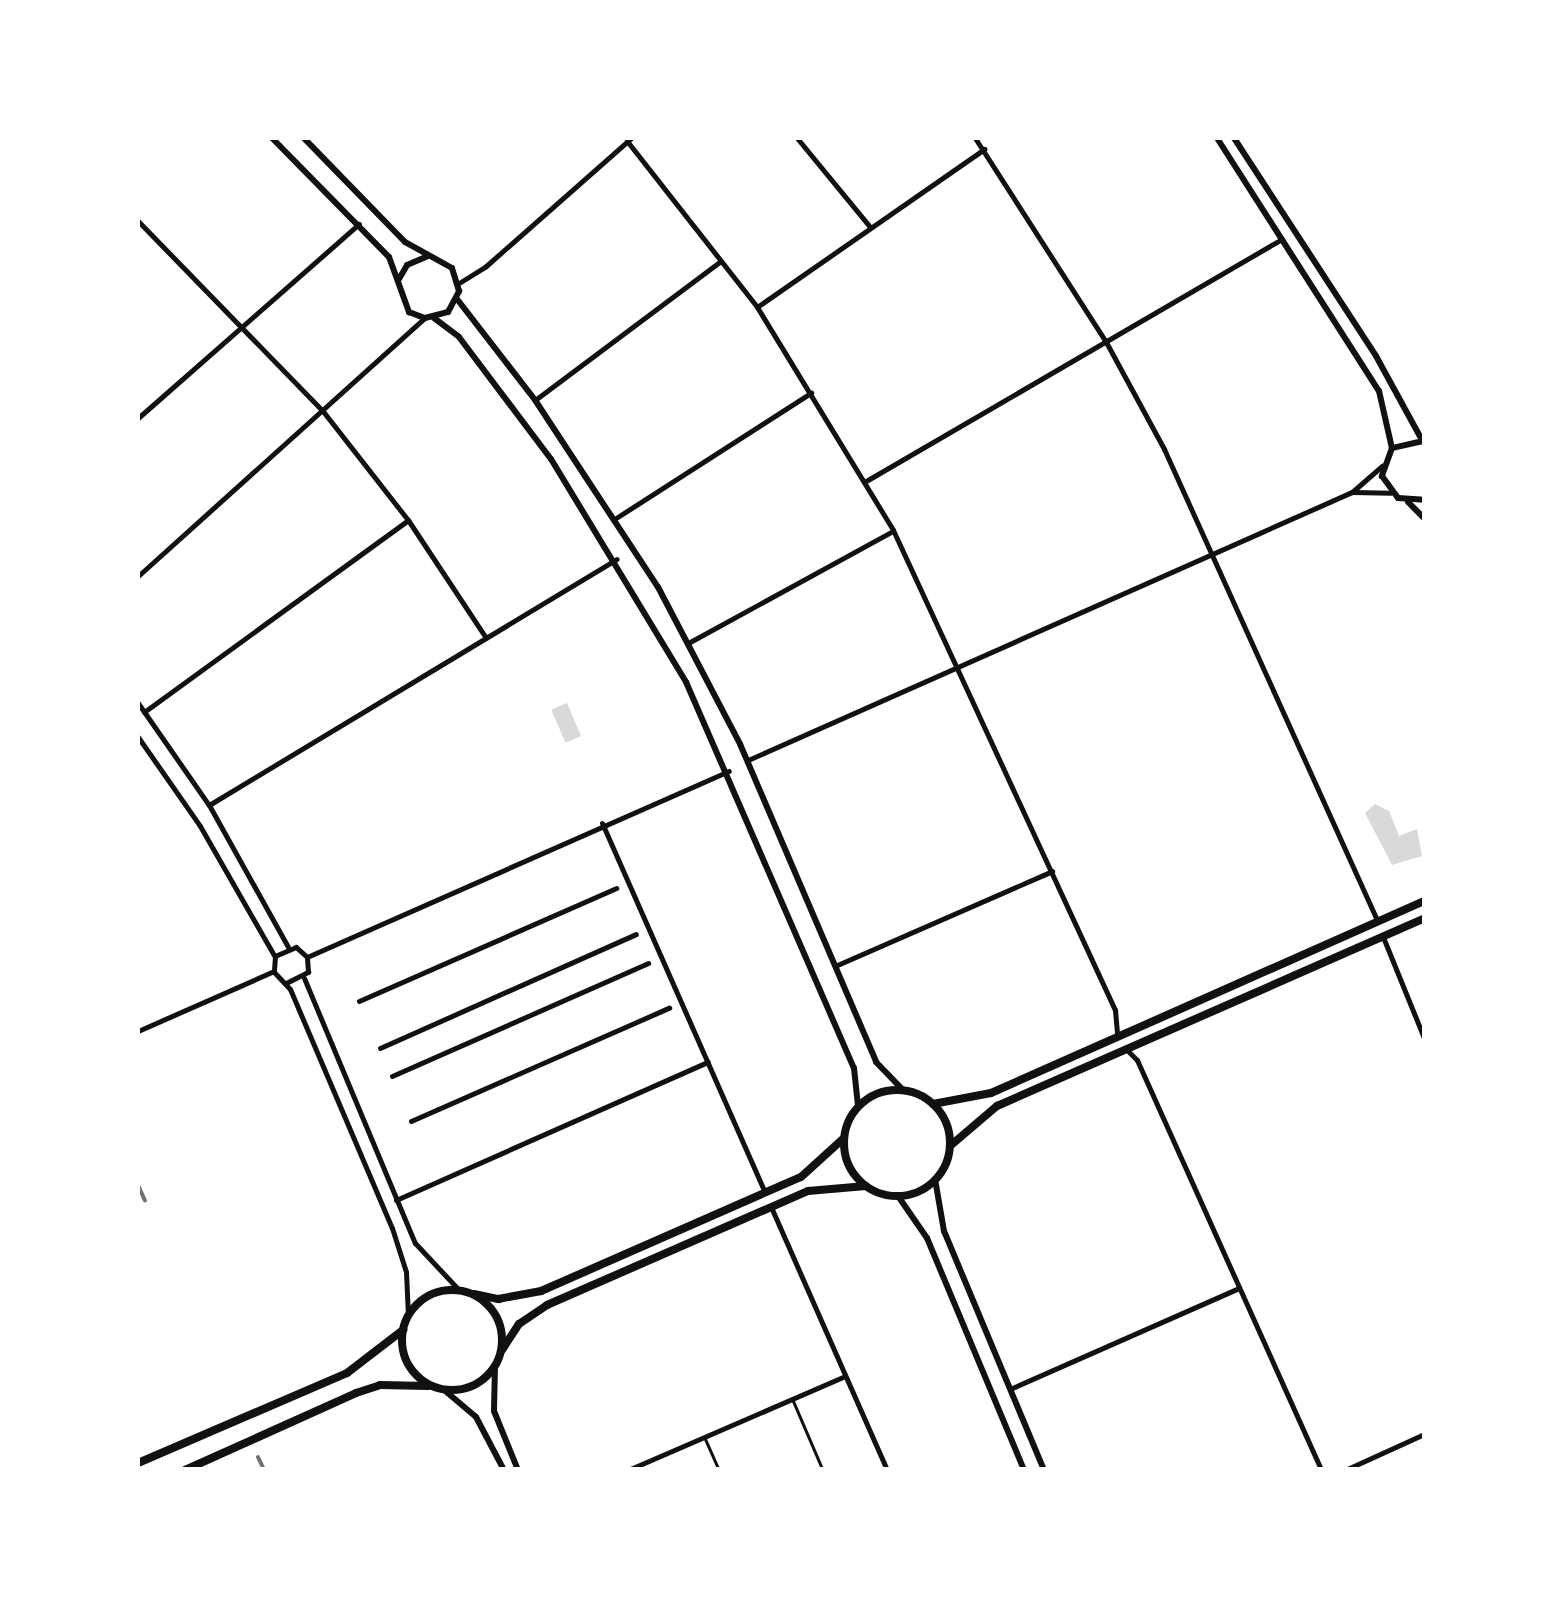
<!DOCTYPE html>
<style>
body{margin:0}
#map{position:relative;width:1562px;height:1607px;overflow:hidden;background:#fff;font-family:"DM Sans",sans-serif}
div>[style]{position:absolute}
.water>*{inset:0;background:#d9d9d9;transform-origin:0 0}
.service>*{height:2.5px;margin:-1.25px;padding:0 1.25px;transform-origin:1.25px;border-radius:1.25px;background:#111}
.minor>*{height:5px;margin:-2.5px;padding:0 2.5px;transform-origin:2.5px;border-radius:2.5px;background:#111}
.tertiary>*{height:6px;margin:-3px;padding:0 3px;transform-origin:3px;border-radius:3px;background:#111}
.secondary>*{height:8px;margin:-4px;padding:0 4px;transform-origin:4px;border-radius:4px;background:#111}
.secondary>.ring{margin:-4px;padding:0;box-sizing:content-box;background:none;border:8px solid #111;border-radius:50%}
.rail>*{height:4px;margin:-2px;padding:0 2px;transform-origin:2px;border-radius:2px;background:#707070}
span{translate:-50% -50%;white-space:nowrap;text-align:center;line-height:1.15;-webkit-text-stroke:10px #fff;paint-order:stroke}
.frame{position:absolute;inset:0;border:140px solid #fff;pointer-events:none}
</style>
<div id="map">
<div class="water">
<i style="left:567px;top:703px;width:36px;height:17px;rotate:67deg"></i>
<i style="clip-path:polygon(1375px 804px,1389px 811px,1399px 836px,1417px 829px,1422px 856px,1392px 865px,1365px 813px)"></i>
</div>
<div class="service">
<i style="left:793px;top:1400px;width:76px;rotate:66.8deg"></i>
<i style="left:705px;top:1438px;width:35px;rotate:66deg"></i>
</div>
<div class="minor">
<i style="left:797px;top:138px;width:115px;rotate:50.6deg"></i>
<i style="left:975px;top:138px;width:242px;rotate:57.3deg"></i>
<i style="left:1106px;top:342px;width:122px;rotate:61.5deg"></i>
<i style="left:1164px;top:449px;width:517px;rotate:65.67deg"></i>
<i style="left:627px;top:141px;width:211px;rotate:51.9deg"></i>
<i style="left:757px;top:307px;width:261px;rotate:58.6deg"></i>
<i style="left:893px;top:530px;width:529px;rotate:65.18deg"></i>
<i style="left:1115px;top:1010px;width:25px;rotate:85deg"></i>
<i style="left:138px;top:221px;width:264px;rotate:45.8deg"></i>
<i style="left:322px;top:410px;width:140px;rotate:52deg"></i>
<i style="left:408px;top:520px;width:141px;rotate:56.5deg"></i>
<i style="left:459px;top:283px;width:32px;rotate:-32deg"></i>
<i style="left:486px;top:266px;width:193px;rotate:-41.4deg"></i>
<i style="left:757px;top:307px;width:277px;rotate:-34.8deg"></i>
<i style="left:535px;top:400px;width:232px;rotate:-36.8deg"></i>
<i style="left:138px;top:418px;width:294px;rotate:-41.3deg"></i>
<i style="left:866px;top:481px;width:481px;rotate:-30.2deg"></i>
<i style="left:1352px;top:492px;width:39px;rotate:1deg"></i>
<i style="left:616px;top:518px;width:232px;rotate:-32.7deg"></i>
<i style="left:138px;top:576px;width:386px;rotate:-42deg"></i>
<i style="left:690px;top:642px;width:231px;rotate:-28.7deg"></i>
<i style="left:138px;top:703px;width:124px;rotate:55.2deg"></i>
<i style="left:209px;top:805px;width:162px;rotate:60.9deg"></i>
<i style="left:144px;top:712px;width:326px;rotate:-36deg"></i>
<i style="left:138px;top:737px;width:108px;rotate:55.1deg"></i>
<i style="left:200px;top:826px;width:149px;rotate:60.2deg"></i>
<i style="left:748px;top:760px;width:661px;rotate:-23.93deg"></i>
<i style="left:1352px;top:492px;width:40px;rotate:-41deg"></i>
<i style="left:209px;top:805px;width:476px;rotate:-31.1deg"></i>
<i style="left:602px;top:823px;width:403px;rotate:66.2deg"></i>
<i style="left:1383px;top:937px;width:109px;rotate:67.9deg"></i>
<i style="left:307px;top:957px;width:461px;rotate:-23.8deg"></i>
<i style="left:835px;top:966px;width:237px;rotate:-23.6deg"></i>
<i style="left:304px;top:978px;width:287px;rotate:67.3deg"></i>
<i style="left:415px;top:1243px;width:64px;rotate:46.9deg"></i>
<i style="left:286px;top:983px;width:25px;rotate:-27deg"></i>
<i style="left:308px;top:972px;width:15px;rotate:-94deg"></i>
<i style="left:307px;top:957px;width:15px;rotate:-138deg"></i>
<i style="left:296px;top:947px;width:23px;rotate:157deg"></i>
<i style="left:275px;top:956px;width:16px;rotate:94deg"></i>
<i style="left:274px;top:972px;width:23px;rotate:47deg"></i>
<i style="left:290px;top:989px;width:260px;rotate:66.9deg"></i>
<i style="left:392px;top:1228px;width:46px;rotate:72.3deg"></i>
<i style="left:406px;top:1272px;width:44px;rotate:87.4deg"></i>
<i style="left:359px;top:1001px;width:281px;rotate:-23.7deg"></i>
<i style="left:138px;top:1031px;width:146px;rotate:-23.8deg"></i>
<i style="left:380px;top:1048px;width:280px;rotate:-24deg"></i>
<i style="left:1128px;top:1051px;width:13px;rotate:45deg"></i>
<i style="left:1137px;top:1060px;width:449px;rotate:65.8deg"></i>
<i style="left:392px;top:1076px;width:280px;rotate:-23.8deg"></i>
<i style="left:411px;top:1121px;width:282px;rotate:-23.7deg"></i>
<i style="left:396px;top:1200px;width:341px;rotate:-23.9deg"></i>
<i style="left:771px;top:1207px;width:287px;rotate:66.2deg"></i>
<i style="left:1010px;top:1389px;width:250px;rotate:-23.8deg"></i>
<i style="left:628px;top:1470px;width:236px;rotate:-23.4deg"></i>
<i style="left:1345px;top:1470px;width:87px;rotate:-24.5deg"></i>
</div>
<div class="tertiary">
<i style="left:272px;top:138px;width:167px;rotate:45.5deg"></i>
<i style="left:389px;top:257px;width:59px;rotate:70deg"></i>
<i style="left:409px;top:312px;width:17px;rotate:21deg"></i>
<i style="left:425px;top:318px;width:24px;rotate:-15deg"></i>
<i style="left:448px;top:312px;width:24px;rotate:-62deg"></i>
<i style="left:459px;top:291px;width:24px;rotate:-107deg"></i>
<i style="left:452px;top:268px;width:54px;rotate:-151deg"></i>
<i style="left:405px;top:242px;width:145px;rotate:-134.2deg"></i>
<i style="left:1217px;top:138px;width:300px;rotate:57.4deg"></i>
<i style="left:1379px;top:391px;width:58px;rotate:77.2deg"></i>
<i style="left:1234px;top:138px;width:260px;rotate:56.9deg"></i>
<i style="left:1376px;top:356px;width:96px;rotate:61.3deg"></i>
<i style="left:399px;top:279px;width:16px;rotate:-60deg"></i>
<i style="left:407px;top:265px;width:21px;rotate:-23deg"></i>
<i style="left:457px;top:299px;width:128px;rotate:52.3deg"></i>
<i style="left:535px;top:400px;width:224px;rotate:56.7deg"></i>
<i style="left:658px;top:587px;width:177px;rotate:62.4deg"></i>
<i style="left:740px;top:744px;width:346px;rotate:66.8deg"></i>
<i style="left:876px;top:1062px;width:39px;rotate:46deg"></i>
<i style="left:434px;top:318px;width:31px;rotate:37deg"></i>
<i style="left:459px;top:337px;width:153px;rotate:53deg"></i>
<i style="left:551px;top:459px;width:261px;rotate:58.8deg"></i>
<i style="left:686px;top:682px;width:421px;rotate:66.5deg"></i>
<i style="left:854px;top:1068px;width:39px;rotate:84deg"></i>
<i style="left:1423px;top:441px;width:32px;rotate:167deg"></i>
<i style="left:1392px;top:448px;width:30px;rotate:110deg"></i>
<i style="left:1382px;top:476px;width:27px;rotate:54deg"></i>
<i style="left:1398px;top:498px;width:26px;rotate:4deg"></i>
<i style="left:1408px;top:502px;width:23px;rotate:45deg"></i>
<i style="left:935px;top:1179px;width:53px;rotate:80.2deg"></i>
<i style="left:944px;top:1231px;width:259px;rotate:67.3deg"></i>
<i style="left:898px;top:1196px;width:51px;rotate:55.4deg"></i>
<i style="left:927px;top:1238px;width:251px;rotate:67.3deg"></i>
<i style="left:495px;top:1366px;width:45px;rotate:91.3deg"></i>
<i style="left:494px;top:1411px;width:64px;rotate:67.9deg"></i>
<i style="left:443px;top:1389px;width:43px;rotate:40.3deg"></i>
<i style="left:476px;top:1417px;width:60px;rotate:62.2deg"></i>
</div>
<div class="secondary">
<i class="ring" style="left:844px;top:1090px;width:98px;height:98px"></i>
<i style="left:933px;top:1104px;width:59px;rotate:-10.7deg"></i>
<i style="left:991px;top:1093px;width:474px;rotate:-23.9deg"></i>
<i style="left:950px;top:1146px;width:62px;rotate:-40.4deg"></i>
<i style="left:997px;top:1106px;width:466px;rotate:-23.7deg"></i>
<i class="ring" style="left:402px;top:1290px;width:92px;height:92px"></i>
<i style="left:474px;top:1294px;width:25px;rotate:12deg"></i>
<i style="left:498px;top:1299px;width:44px;rotate:-10.5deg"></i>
<i style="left:541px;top:1291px;width:284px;rotate:-23.7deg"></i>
<i style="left:801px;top:1177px;width:58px;rotate:-42.2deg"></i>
<i style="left:502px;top:1350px;width:31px;rotate:-57deg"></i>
<i style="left:519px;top:1324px;width:34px;rotate:-34deg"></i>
<i style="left:547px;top:1305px;width:285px;rotate:-23.6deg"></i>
<i style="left:808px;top:1191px;width:58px;rotate:-4.9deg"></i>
<i style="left:138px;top:1463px;width:228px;rotate:-23.3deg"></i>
<i style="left:347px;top:1373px;width:71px;rotate:-37.5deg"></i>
<i style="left:185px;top:1470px;width:188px;rotate:-24.2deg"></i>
<i style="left:356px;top:1393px;width:25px;rotate:-18deg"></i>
<i style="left:380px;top:1385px;width:48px;rotate:1.2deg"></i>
</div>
<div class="rail">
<i style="left:138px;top:1185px;width:17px;rotate:66deg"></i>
<i style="left:258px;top:1457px;width:14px;rotate:65deg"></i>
</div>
<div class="frame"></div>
</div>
